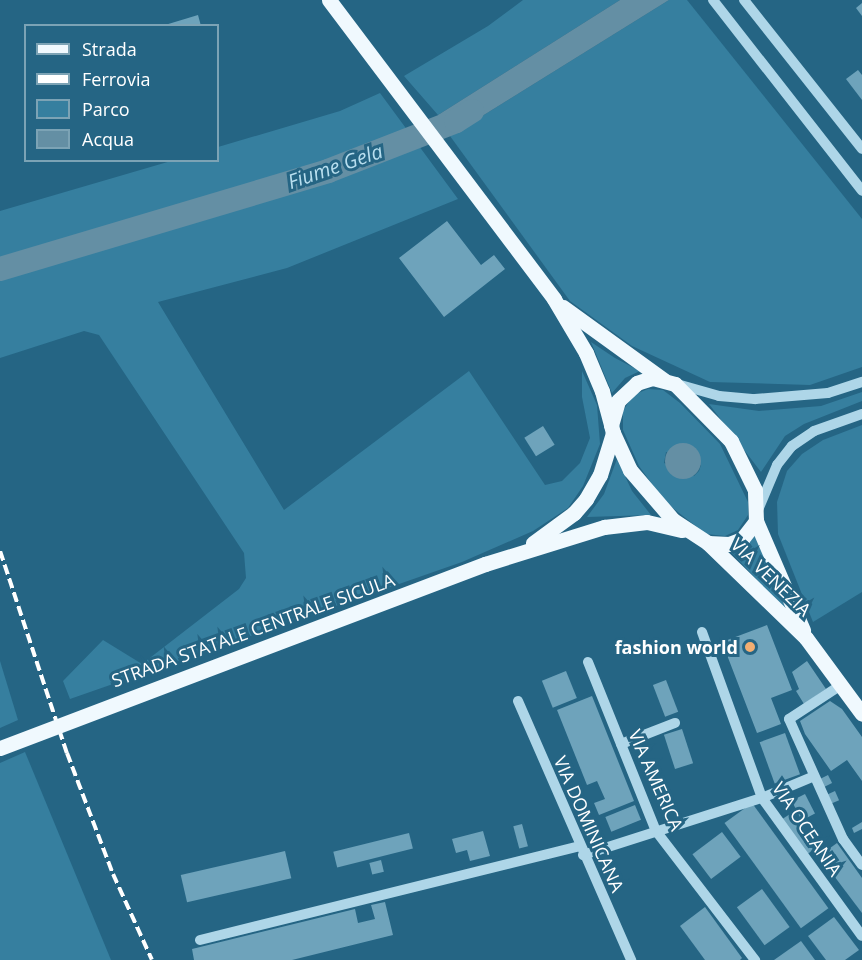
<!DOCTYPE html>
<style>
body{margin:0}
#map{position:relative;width:862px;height:960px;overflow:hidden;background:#256584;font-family:"Open Sans",sans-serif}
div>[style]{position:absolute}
.green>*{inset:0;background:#367f9f}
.water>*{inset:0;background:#648fa4}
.round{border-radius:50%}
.river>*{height:24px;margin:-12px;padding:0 12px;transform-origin:12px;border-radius:12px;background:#648fa4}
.building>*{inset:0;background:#6ea3bb;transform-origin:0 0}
.minor>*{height:10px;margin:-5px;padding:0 5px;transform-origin:5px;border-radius:5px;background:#aed6e8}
.major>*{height:15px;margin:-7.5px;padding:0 7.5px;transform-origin:7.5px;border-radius:7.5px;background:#f0f9fe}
.rail>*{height:4px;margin-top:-2px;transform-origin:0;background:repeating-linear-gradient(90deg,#fff 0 10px,transparent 0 14.5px)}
.major-bridge>*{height:15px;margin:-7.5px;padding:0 7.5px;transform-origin:7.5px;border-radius:7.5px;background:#f0f9fe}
.dots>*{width:16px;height:16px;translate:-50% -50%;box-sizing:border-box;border:3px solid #256584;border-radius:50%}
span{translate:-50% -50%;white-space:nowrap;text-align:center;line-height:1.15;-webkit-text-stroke:6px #256584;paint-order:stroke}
.street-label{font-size:18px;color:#fff}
.poi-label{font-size:18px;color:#fff;font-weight:700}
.right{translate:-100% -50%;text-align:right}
.water-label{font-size:20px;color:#b9dfef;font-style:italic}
.legend{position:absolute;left:24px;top:24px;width:195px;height:138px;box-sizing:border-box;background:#256584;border:2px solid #7ca3b5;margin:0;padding:8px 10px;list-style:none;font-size:18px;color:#fff}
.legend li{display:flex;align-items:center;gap:12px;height:30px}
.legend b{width:30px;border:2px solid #7ca3b5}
</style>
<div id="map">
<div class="green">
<i style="clip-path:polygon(523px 0,620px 0,438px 115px,404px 76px,488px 26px)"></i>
<i style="clip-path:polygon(669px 0,687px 0,862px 219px,862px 367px,810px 385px,710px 382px,632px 346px,570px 301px,450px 136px)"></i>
<i style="clip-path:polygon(380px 93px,458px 199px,287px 268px,158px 302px,284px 510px,469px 371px,545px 485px,562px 481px,580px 463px,590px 438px,582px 397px,582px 371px,597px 405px,600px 444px,583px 486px,568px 508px,533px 531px,462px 562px,70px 699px,63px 681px,103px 640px,142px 664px,239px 589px,246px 578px,244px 553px,99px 335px,84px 331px,0 358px,0 211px,171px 161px,218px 160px,218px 147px,340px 111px)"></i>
<i style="clip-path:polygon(591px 342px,615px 358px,640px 371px,625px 378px,612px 393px)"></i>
<i style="clip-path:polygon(evenodd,648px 389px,663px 390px,680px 403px,720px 444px,748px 502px,748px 515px,738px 530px,725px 536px,706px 534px,665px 502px,639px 466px,623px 430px,623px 411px,633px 395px,648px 389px,666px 452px,701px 465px,699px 471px,694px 476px,664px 463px,666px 452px)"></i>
<i style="clip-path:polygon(862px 392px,862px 401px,804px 424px,785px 436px,761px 472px,709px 404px,759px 411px,821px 406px)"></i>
<i style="clip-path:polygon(862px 425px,862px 592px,813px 622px,778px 534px,777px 502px,787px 471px,802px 454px,823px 440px)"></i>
<i style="clip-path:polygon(617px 459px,632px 491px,651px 515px,587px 517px,604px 494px)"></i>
<i style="clip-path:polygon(757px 534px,787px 612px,731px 552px,745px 546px)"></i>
<i style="clip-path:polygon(0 661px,18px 720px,0 728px)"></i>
<i style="clip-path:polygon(25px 752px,111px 960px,0 960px,0 763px)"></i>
</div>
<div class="water">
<i style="clip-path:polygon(620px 0,669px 0,450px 136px,438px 115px)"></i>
<i class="round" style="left:665px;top:443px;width:36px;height:36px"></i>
</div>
<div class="river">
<i style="left:0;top:269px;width:342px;rotate:-16.6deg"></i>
<i style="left:328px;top:171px;width:137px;rotate:-21.3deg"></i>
<i style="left:456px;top:121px;width:19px;rotate:-32deg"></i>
</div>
<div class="building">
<i style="clip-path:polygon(862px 3px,862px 16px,856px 8px)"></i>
<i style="clip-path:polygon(198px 15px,201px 26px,165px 26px,165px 25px)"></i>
<i style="clip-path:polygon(858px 70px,862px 75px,862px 100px,846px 79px)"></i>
<i style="clip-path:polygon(447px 221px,481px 265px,494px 255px,505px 269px,444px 317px,399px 258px)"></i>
<i style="left:543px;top:426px;width:22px;height:22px;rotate:58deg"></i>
<i style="clip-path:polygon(767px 625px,792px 690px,771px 698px,781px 724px,757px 733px,722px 642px)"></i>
<i style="clip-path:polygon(807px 661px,826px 689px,804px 704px,796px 691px,799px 689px,792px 672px)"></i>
<i style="left:566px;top:671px;width:29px;height:26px;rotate:68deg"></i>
<i style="left:666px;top:680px;width:34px;height:14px;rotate:69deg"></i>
<i style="clip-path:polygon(592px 696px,634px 801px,599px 815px,594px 803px,605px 799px,597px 781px,587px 785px,557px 710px)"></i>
<i style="clip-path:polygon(830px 701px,842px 709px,862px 737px,862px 781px,847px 760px,831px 771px,805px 734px,800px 721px)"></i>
<i style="left:682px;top:729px;width:36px;height:19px;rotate:72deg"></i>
<i style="left:785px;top:733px;width:44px;height:27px;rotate:70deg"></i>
<i style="left:828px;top:775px;width:9px;height:9px;rotate:63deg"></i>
<i style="left:835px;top:791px;width:10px;height:9px;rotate:66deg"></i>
<i style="left:805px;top:794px;width:22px;height:15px;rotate:63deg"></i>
<i style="left:752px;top:803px;width:130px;height:34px;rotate:54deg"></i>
<i style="left:635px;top:805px;width:16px;height:32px;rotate:68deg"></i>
<i style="left:790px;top:814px;width:43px;height:9px;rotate:57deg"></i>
<i style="clip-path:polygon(862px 822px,862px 829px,854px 833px,852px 828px)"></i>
<i style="left:522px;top:824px;width:23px;height:9px;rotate:75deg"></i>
<i style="clip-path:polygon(483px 831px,490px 856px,470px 861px,467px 850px,456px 853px,452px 839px)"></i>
<i style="left:722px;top:832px;width:31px;height:37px;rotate:53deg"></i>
<i style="left:409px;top:833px;width:16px;height:78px;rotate:76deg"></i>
<i style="clip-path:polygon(837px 843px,862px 878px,862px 913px,819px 856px)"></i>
<i style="left:285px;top:851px;width:28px;height:107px;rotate:77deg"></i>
<i style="left:381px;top:860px;width:12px;height:12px;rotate:76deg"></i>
<i style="left:762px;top:889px;width:47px;height:31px;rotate:54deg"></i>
<i style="clip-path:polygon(385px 902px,393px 935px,292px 960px,194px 960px,192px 949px,355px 909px,358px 923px,375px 919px,371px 905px)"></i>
<i style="clip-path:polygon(705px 907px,742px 958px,740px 960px,705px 960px,680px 926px)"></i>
<i style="clip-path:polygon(834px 917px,859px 950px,845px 960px,826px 960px,808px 936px)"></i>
<i style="clip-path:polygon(801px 941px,815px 960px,774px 960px)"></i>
</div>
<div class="minor">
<i style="left:713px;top:0;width:242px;rotate:52deg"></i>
<i style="left:744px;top:0;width:190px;rotate:51.6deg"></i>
<i style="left:677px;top:384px;width:44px;rotate:15.9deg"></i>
<i style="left:719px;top:396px;width:36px;rotate:5deg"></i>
<i style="left:755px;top:399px;width:73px;rotate:-4.7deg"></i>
<i style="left:828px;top:393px;width:36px;rotate:-18deg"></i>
<i style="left:758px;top:510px;width:49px;rotate:-67.1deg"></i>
<i style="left:777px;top:465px;width:24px;rotate:-52deg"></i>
<i style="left:792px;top:446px;width:27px;rotate:-34deg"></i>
<i style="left:814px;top:431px;width:51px;rotate:-19.5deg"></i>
<i style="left:702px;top:632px;width:177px;rotate:70.1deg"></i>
<i style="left:762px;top:798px;width:170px;rotate:54.1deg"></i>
<i style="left:588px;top:662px;width:182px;rotate:68.1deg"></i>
<i style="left:656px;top:831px;width:163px;rotate:52.5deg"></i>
<i style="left:841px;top:685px;width:62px;rotate:146.8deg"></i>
<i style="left:789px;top:719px;width:132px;rotate:65.8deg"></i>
<i style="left:843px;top:839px;width:32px;rotate:54deg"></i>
<i style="left:518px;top:701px;width:283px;rotate:66.4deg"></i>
<i style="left:621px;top:744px;width:58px;rotate:-21.3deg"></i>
<i style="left:583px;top:855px;width:188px;rotate:-17.7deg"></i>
<i style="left:762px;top:798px;width:54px;rotate:-22.8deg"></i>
<i style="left:200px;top:940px;width:390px;rotate:-13.9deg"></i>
</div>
<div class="major">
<i style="left:329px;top:0;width:374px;rotate:53deg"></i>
<i style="left:554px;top:299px;width:63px;rotate:59.3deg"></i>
<i style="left:586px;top:353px;width:41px;rotate:67.2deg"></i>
<i style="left:602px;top:391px;width:35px;rotate:75deg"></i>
<i style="left:611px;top:425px;width:8px;rotate:76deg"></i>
<i style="left:613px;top:433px;width:41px;rotate:65.3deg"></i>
<i style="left:630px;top:470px;width:66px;rotate:49.3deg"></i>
<i style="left:673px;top:520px;width:42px;rotate:33.3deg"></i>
<i style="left:708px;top:543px;width:21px;rotate:3deg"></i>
<i style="left:729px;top:544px;width:14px;rotate:-21deg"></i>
<i style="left:742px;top:539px;width:23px;rotate:-52deg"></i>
<i style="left:756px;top:521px;width:31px;rotate:-92deg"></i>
<i style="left:755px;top:490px;width:55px;rotate:-116.1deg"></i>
<i style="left:731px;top:441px;width:80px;rotate:-134.5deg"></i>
<i style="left:675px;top:384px;width:24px;rotate:-165deg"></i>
<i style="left:652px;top:378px;width:16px;rotate:162deg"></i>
<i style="left:637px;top:383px;width:26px;rotate:137deg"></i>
<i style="left:618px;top:401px;width:25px;rotate:106deg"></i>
<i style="left:563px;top:307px;width:125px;rotate:35.9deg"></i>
<i style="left:756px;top:521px;width:119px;rotate:66.7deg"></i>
<i style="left:533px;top:543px;width:51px;rotate:-36.2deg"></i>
<i style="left:574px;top:513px;width:18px;rotate:-49deg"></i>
<i style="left:586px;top:499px;width:28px;rotate:-60deg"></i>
<i style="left:600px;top:475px;width:44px;rotate:-72.8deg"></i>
<i style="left:708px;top:543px;width:136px;rotate:44.1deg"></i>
<i style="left:806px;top:638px;width:94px;rotate:53.6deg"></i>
<i style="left:485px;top:564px;width:125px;rotate:-17.3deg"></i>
<i style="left:604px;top:527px;width:43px;rotate:-6.6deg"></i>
<i style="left:647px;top:522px;width:36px;rotate:13deg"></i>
</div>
<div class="rail">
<i style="left:0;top:551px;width:213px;rotate:71.7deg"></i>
<i style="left:67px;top:753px;width:129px;rotate:69.2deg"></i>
<i style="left:113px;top:874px;width:94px;rotate:65.6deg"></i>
</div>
<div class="major-bridge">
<i style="left:0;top:748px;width:519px;rotate:-20.78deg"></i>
</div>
<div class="dots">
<i style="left:750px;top:647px;background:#f2ae72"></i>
</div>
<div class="street-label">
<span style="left:771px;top:577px;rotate:44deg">VIA VENEZIA</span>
<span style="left:253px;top:630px;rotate:-20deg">STRADA STATALE CENTRALE SICULA</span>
<span style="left:656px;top:780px;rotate:66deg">VIA AMERICA</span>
<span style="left:589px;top:824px;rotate:66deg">VIA DOMINICANA</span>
<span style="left:807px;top:829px;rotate:56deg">VIA OCEANIA</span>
</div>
<div class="poi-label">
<span class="right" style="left:738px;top:647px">fashion world</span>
</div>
<div class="water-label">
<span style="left:335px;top:166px;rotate:-19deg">Fiume Gela</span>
</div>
<ul class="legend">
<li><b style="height:8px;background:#f0f9fe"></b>Strada</li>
<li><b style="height:8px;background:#fff"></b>Ferrovia</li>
<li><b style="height:16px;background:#367f9f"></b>Parco</li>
<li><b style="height:16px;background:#648fa4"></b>Acqua</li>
</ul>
</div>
